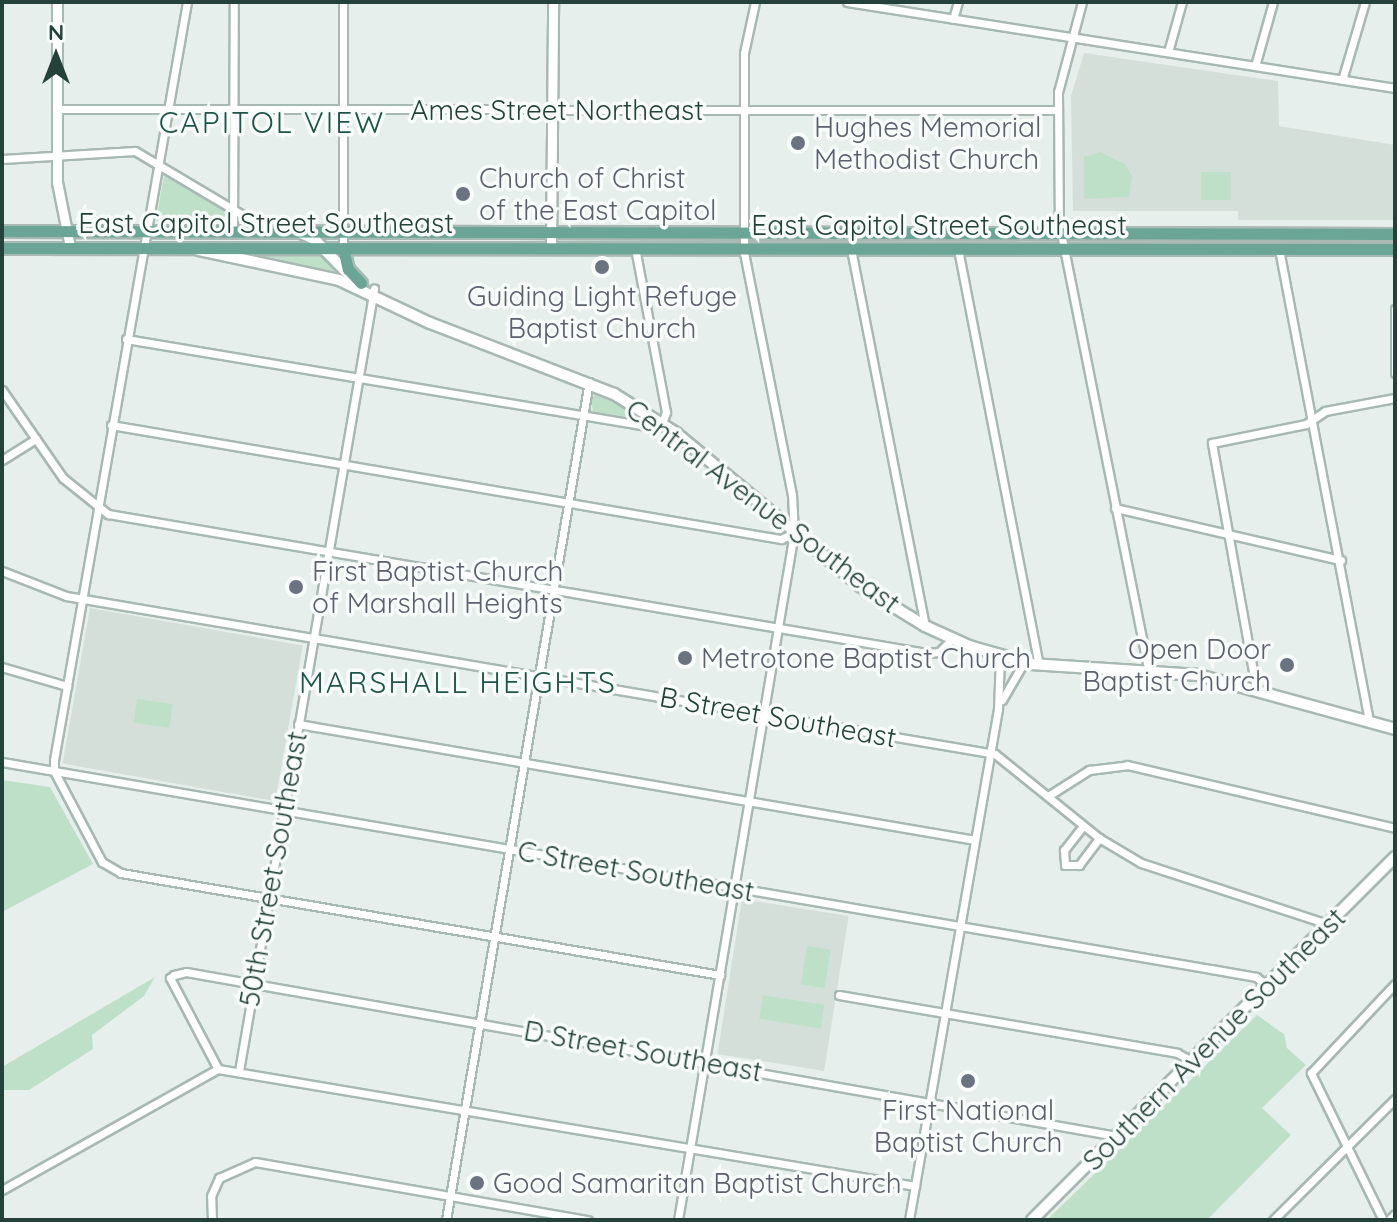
<!DOCTYPE html>
<style>
body{margin:0}
#map{position:relative;width:1397px;height:1222px;overflow:hidden;background:#e6efeb;font-family:Quicksand,sans-serif}
div>[style]{position:absolute}
.built>*{inset:0;background:#d4dfda;transform-origin:0 0}
.green>*{inset:0;background:#bfe0c8;transform-origin:0 0}
.roads{filter:drop-shadow(2px 0 #a8b8b2) drop-shadow(-2px 0 #a8b8b2) drop-shadow(0 2px #a8b8b2) drop-shadow(0 -2px #a8b8b2)}
.minor>*{height:7px;margin:-3.5px;padding:0 3.5px;transform-origin:3.5px;border-radius:3.5px;background:#fff}
.tertiary>*{height:9px;margin:-4.5px;padding:0 4.5px;transform-origin:4.5px;border-radius:4.5px;background:#fff}
.secondary>*{height:10px;margin:-5px;padding:0 5px;transform-origin:5px;border-radius:5px;background:#fff}
.primary>*{height:11px;margin:-5.5px;padding:0 5.5px;transform-origin:5.5px;border-radius:5.5px;background:#6aa596}
.dots>*{width:22px;height:22px;translate:-50% -50%;box-sizing:border-box;border:4px solid #f7fbf9;border-radius:50%}
span{translate:-50% -50%;white-space:nowrap;text-align:center;line-height:1.15;-webkit-text-stroke:7px #f7fbf9;paint-order:stroke}
.street-label{font-size:28px;color:#24423a}
.worship-label{font-size:28px;color:#5b616d}
.left{translate:0 -50%;text-align:left}
.right{translate:-100% -50%;text-align:right}
.neighbourhood-label{font-size:30px;color:#1f5548;letter-spacing:2px}
.frame{position:absolute;inset:0;border:4px solid #24423a;pointer-events:none}
.north{position:absolute;left:16px;top:16px;width:80px;height:80px;-webkit-text-stroke:6px #f7fbf9;paint-order:stroke;rotate:0deg;font-size:22px;font-weight:700;line-height:32px;text-align:center;color:#24423a}
.north::after{content:'';display:block;margin:auto;width:28px;height:36px;background:#24423a;clip-path:polygon(50% 0,100% 100%,50% 72%,0 100%)}
</style>
<div id="map">
<div class="built">
<i style="clip-path:polygon(1084px 53px,1278px 81px,1279px 126px,1395px 145px,1395px 220px,1238px 220px,1238px 211px,1073px 211px,1071px 96px)"></i>
<i style="left:90px;top:608px;width:216px;height:158px;rotate:10deg"></i>
<i style="left:742px;top:899px;width:108px;height:157px;rotate:9deg"></i>
</div>
<div class="green">
<i style="clip-path:polygon(1100px 152px,1125px 164px,1132px 176px,1129px 197px,1084px 199px,1084px 157px)"></i>
<i style="left:1201px;top:172px;width:30px;height:28px"></i>
<i style="clip-path:polygon(164px 175px,224px 211px,228px 220px,156px 221px)"></i>
<i style="clip-path:polygon(241px 254px,323px 254px,335px 271px,320px 271px)"></i>
<i style="clip-path:polygon(597px 394px,632px 412px,640px 419px,593px 412px,591px 398px)"></i>
<i style="left:137px;top:699px;width:36px;height:24px;rotate:8deg"></i>
<i style="clip-path:polygon(2px 780px,50px 787px,93px 864px,2px 912px)"></i>
<i style="left:807px;top:946px;width:24px;height:39px;rotate:9deg"></i>
<i style="clip-path:polygon(155px 977px,144px 996px,92px 1035px,93px 1049px,29px 1090px,2px 1090px,2px 1067px)"></i>
<i style="left:763px;top:995px;width:62px;height:24px;rotate:9deg"></i>
<i style="clip-path:polygon(1257px 1015px,1284px 1034px,1287px 1048px,1306px 1065px,1262px 1108px,1291px 1135px,1207px 1220px,1047px 1220px)"></i>
</div>
<div class="roads">
<div class="minor">
<i style="left:187px;top:2px;width:770px;rotate:99.95deg"></i>
<i style="left:54px;top:760px;width:11px;rotate:90deg"></i>
<i style="left:54px;top:771px;width:103px;rotate:62.2deg"></i>
<i style="left:102px;top:862px;width:22px;rotate:30deg"></i>
<i style="left:121px;top:873px;width:608px;rotate:9.66deg"></i>
<i style="left:847px;top:2px;width:555px;rotate:8.92deg"></i>
<i style="left:1082px;top:2px;width:93px;rotate:104.9deg"></i>
<i style="left:1058px;top:92px;width:131px;rotate:89.6deg"></i>
<i style="left:1059px;top:223px;width:455px;rotate:78.7deg"></i>
<i style="left:953px;top:19px;width:18px;rotate:-74deg"></i>
<i style="left:1168px;top:52px;width:52px;rotate:-74.4deg"></i>
<i style="left:1255px;top:66px;width:66px;rotate:-74.3deg"></i>
<i style="left:1342px;top:80px;width:81px;rotate:-73.6deg"></i>
<i style="left:57px;top:109px;width:1000px;rotate:0.06deg"></i>
<i style="left:2px;top:159px;width:133px;rotate:-3.4deg"></i>
<i style="left:135px;top:151px;width:157px;rotate:30.7deg"></i>
<i style="left:233px;top:232px;width:230px;rotate:-89.8deg"></i>
<i style="left:343px;top:248px;width:246px;rotate:-90deg"></i>
<i style="left:851px;top:249px;width:384px;rotate:78.9deg"></i>
<i style="left:958px;top:249px;width:423px;rotate:79deg"></i>
<i style="left:1279px;top:249px;width:481px;rotate:79.2deg"></i>
<i style="left:1395px;top:309px;width:64px;rotate:90deg"></i>
<i style="left:126px;top:339px;width:528px;rotate:9.48deg"></i>
<i style="left:647px;top:426px;width:15px;rotate:-11deg"></i>
<i style="left:662px;top:423px;width:12px;rotate:-70deg"></i>
<i style="left:666px;top:412px;width:167px;rotate:-100.7deg"></i>
<i style="left:2px;top:390px;width:107px;rotate:55.3deg"></i>
<i style="left:63px;top:478px;width:58px;rotate:38.7deg"></i>
<i style="left:108px;top:514px;width:830px;rotate:9.64deg"></i>
<i style="left:926px;top:653px;width:13px;rotate:-4deg"></i>
<i style="left:939px;top:652px;width:18px;rotate:-45deg"></i>
<i style="left:111px;top:425px;width:680px;rotate:9.66deg"></i>
<i style="left:781px;top:539px;width:14px;rotate:-25deg"></i>
<i style="left:2px;top:460px;width:40px;rotate:-32deg"></i>
<i style="left:1115px;top:508px;width:232px;rotate:13deg"></i>
<i style="left:2px;top:571px;width:69px;rotate:21.3deg"></i>
<i style="left:66px;top:596px;width:942px;rotate:9.65deg"></i>
<i style="left:995px;top:754px;width:134px;rotate:38.9deg"></i>
<i style="left:1099px;top:838px;width:49px;rotate:30.8deg"></i>
<i style="left:1141px;top:863px;width:197px;rotate:18.1deg"></i>
<i style="left:2px;top:667px;width:68px;rotate:16.3deg"></i>
<i style="left:1256px;top:688px;width:249px;rotate:-100.2deg"></i>
<i style="left:1212px;top:443px;width:96px;rotate:-11.4deg"></i>
<i style="left:1306px;top:424px;width:23px;rotate:-34deg"></i>
<i style="left:1325px;top:411px;width:71px;rotate:-10.5deg"></i>
<i style="left:1002px;top:700px;width:44px;rotate:-59.9deg"></i>
<i style="left:298px;top:724px;width:687px;rotate:9.72deg"></i>
<i style="left:2px;top:762px;width:1227px;rotate:9.72deg"></i>
<i style="left:1211px;top:969px;width:46px;rotate:10.1deg"></i>
<i style="left:1256px;top:977px;width:15px;rotate:37deg"></i>
<i style="left:1048px;top:796px;width:49px;rotate:-32.4deg"></i>
<i style="left:1089px;top:770px;width:38px;rotate:-7deg"></i>
<i style="left:1127px;top:765px;width:275px;rotate:13.2deg"></i>
<i style="left:1083px;top:826px;width:31px;rotate:128deg"></i>
<i style="left:1064px;top:850px;width:15px;rotate:86deg"></i>
<i style="left:1065px;top:865px;width:14px"></i>
<i style="left:1079px;top:865px;width:34px;rotate:-53deg"></i>
<i style="left:839px;top:995px;width:343px;rotate:9.7deg"></i>
<i style="left:1177px;top:1053px;width:17px;rotate:28deg"></i>
<i style="left:218px;top:1069px;width:103px;rotate:-117.8deg"></i>
<i style="left:170px;top:978px;width:5px;rotate:-37deg"></i>
<i style="left:174px;top:975px;width:12px;rotate:-14deg"></i>
<i style="left:186px;top:972px;width:945px;rotate:9.99deg"></i>
<i style="left:239px;top:1071px;width:794px;rotate:-80.21deg"></i>
<i style="left:2px;top:1190px;width:248px;rotate:-29.3deg"></i>
<i style="left:218px;top:1069px;width:707px;rotate:9.53deg"></i>
<i style="left:212px;top:1220px;width:24px;rotate:-92deg"></i>
<i style="left:211px;top:1196px;width:20px;rotate:-66deg"></i>
<i style="left:219px;top:1178px;width:39px;rotate:-24deg"></i>
<i style="left:255px;top:1162px;width:338px;rotate:9.9deg"></i>
<i style="left:446px;top:1220px;width:850px;rotate:-80.32deg"></i>
<i style="left:678px;top:1220px;width:697px;rotate:-80.42deg"></i>
<i style="left:794px;top:533px;width:38px;rotate:-93deg"></i>
<i style="left:792px;top:495px;width:247px;rotate:-101.2deg"></i>
<i style="left:744px;top:253px;width:200px;rotate:-90deg"></i>
<i style="left:744px;top:53px;width:52px;rotate:-77.8deg"></i>
<i style="left:909px;top:1220px;width:519px;rotate:-80.12deg"></i>
<i style="left:998px;top:709px;width:52px;rotate:-87.8deg"></i>
<i style="left:1273px;top:1220px;width:172px;rotate:-44.8deg"></i>
<i style="left:1383px;top:1220px;width:164px;rotate:-116.1deg"></i>
<i style="left:1311px;top:1073px;width:122px;rotate:-46.7deg"></i>
<i style="left:1389px;top:1220px;width:8px;rotate:-45deg"></i>
</div>
<div class="tertiary">
<i style="left:57px;top:2px;width:180px;rotate:90deg"></i>
<i style="left:57px;top:182px;width:66px;rotate:78.7deg"></i>
<i style="left:551px;top:248px;width:246px;rotate:-89.5deg"></i>
</div>
<div class="secondary">
<i style="left:299px;top:232px;width:17px;rotate:25deg"></i>
<i style="left:314px;top:239px;width:57px;rotate:45.7deg"></i>
<i style="left:199px;top:250px;width:143px;rotate:12.1deg"></i>
<i style="left:339px;top:280px;width:101px;rotate:25.3deg"></i>
<i style="left:430px;top:323px;width:197px;rotate:21.1deg"></i>
<i style="left:614px;top:394px;width:73px;rotate:32.2deg"></i>
<i style="left:676px;top:433px;width:239px;rotate:39.7deg"></i>
<i style="left:860px;top:586px;width:76px;rotate:31.6deg"></i>
<i style="left:925px;top:626px;width:48px;rotate:24.4deg"></i>
<i style="left:969px;top:646px;width:66px;rotate:15.9deg"></i>
<i style="left:1032px;top:664px;width:166px;rotate:3.8deg"></i>
<i style="left:1198px;top:675px;width:204px;rotate:15.3deg"></i>
<i style="left:1032px;top:1220px;width:513px;rotate:-45deg"></i>
</div>
<div class="primary">
<i style="left:2px;top:231px;width:1393px;rotate:0.12deg"></i>
<i style="left:2px;top:248px;width:1393px;rotate:0.04deg"></i>
<i style="left:343px;top:248px;width:22px;rotate:77deg"></i>
<i style="left:348px;top:269px;width:19px;rotate:47deg"></i>
</div>
</div>
<div class="dots">
<i style="left:798px;top:143px;background:#6b7280"></i>
<i style="left:463px;top:194px;background:#6b7280"></i>
<i style="left:602px;top:267px;background:#6b7280"></i>
<i style="left:296px;top:587px;background:#6b7280"></i>
<i style="left:685px;top:658px;background:#6b7280"></i>
<i style="left:1287px;top:665px;background:#6b7280"></i>
<i style="left:968px;top:1081px;background:#6b7280"></i>
<i style="left:477px;top:1183px;background:#6b7280"></i>
</div>
<div class="street-label">
<span style="left:557px;top:110px">Ames Street Northeast</span>
<span style="left:266px;top:223px">East Capitol Street Southeast</span>
<span style="left:939px;top:225px">East Capitol Street Southeast</span>
<span style="left:763px;top:506px;rotate:37deg">Central Avenue Southeast</span>
<span style="left:778px;top:717px;rotate:10deg">B Street Southeast</span>
<span style="left:273px;top:869px;rotate:-80deg">50th Street Southeast</span>
<span style="left:636px;top:871px;rotate:10deg">C Street Southeast</span>
<span style="left:1214px;top:1039px;rotate:-45deg">Southern Avenue Southeast</span>
<span style="left:643px;top:1051px;rotate:10deg">D Street Southeast</span>
</div>
<div class="worship-label">
<span class="left" style="left:814px;top:143px">Hughes Memorial<br>Methodist Church</span>
<span class="left" style="left:479px;top:194px">Church of Christ<br>of the East Capitol</span>
<span style="left:602px;top:312px">Guiding Light Refuge<br>Baptist Church</span>
<span class="left" style="left:312px;top:587px">First Baptist Church<br>of Marshall Heights</span>
<span class="right" style="left:1271px;top:665px">Open Door<br>Baptist Church</span>
<span class="left" style="left:701px;top:658px">Metrotone Baptist Church</span>
<span style="left:968px;top:1126px">First National<br>Baptist Church</span>
<span class="left" style="left:493px;top:1183px">Good Samaritan Baptist Church</span>
</div>
<div class="neighbourhood-label">
<span style="left:272px;top:122px">CAPITOL VIEW</span>
<span style="left:458px;top:682px">MARSHALL HEIGHTS</span>
</div>
<div class="frame"></div>
<div class="north">N</div>
</div>
